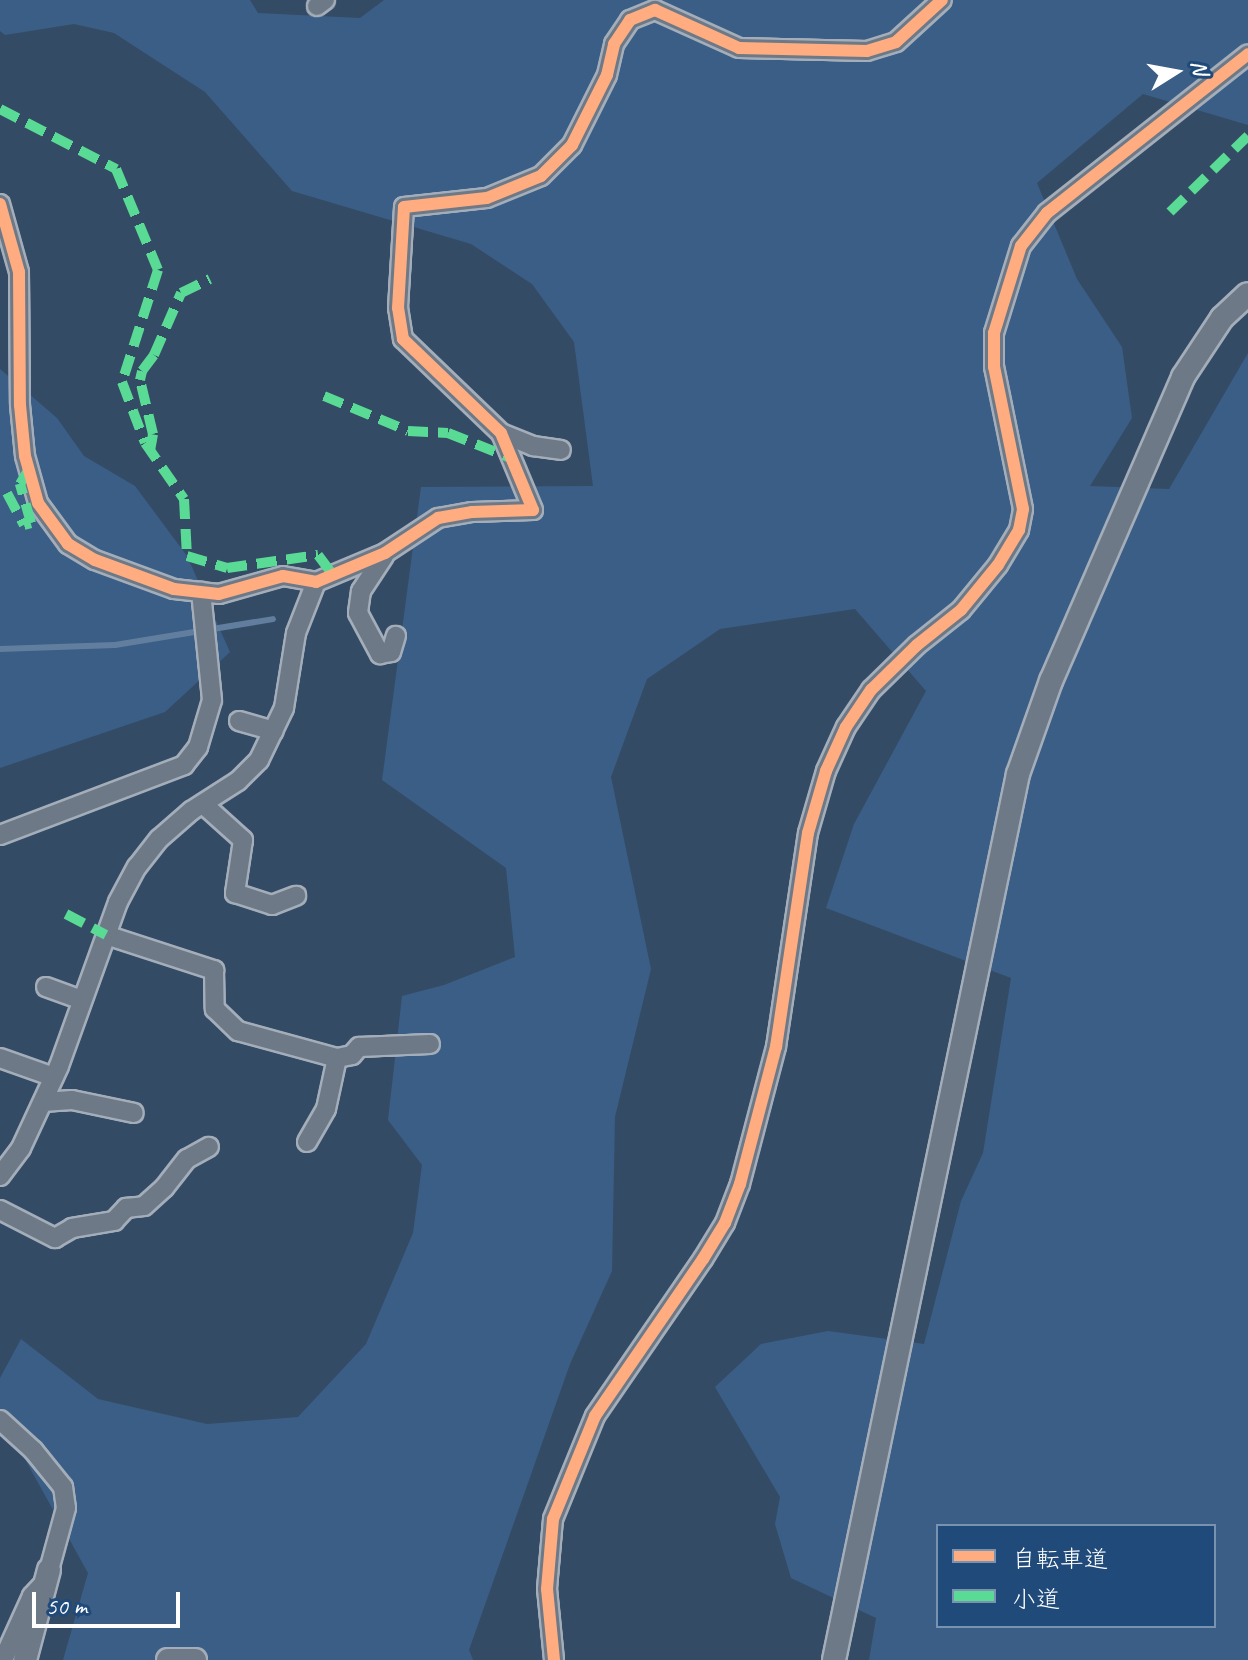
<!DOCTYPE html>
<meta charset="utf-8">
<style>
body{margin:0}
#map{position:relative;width:1248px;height:1660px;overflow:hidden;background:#344b65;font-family:Caveat,"Klee One",sans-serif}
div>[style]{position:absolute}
.green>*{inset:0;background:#3b5e86}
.stream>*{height:6px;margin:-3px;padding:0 3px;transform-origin:3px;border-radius:3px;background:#617e9e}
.roads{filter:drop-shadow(2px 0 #a4aeba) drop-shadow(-2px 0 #a4aeba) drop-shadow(0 2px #a4aeba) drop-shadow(0 -2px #a4aeba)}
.minor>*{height:18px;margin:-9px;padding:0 9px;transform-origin:9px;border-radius:9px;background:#6d7986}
.tertiary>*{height:22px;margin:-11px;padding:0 11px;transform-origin:11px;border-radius:11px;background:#6d7986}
.quiet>*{height:10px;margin-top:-5px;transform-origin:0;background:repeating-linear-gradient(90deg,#5adb95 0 20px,transparent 0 30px)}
.cycleway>*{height:12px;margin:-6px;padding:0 6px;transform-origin:6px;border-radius:6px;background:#ffac80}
span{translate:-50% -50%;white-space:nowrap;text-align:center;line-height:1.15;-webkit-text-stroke:8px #1f4a7a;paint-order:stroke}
.legend{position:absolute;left:936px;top:1524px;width:280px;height:104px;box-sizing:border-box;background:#1f4a7a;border:2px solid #7992af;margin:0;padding:10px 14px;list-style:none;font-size:24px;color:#fff}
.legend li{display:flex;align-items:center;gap:16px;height:40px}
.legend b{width:40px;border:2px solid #7992af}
.north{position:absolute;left:1136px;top:32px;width:80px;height:80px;-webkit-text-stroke:6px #1f4a7a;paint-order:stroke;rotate:79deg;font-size:22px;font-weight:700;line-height:32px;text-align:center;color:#fff}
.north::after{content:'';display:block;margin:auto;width:28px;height:36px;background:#fff;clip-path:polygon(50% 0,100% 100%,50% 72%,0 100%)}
.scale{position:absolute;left:32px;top:1592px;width:148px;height:36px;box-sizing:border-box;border:4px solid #fff;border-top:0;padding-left:10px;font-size:24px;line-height:28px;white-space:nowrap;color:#fff;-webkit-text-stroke:6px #1f4a7a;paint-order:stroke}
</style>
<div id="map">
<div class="green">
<i style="clip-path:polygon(evenodd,0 0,250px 0,258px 13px,360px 18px,384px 0,1248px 0,1248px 125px,1143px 94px,1037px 183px,1077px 279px,1122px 347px,1132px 418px,1090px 486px,1169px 489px,1248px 353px,1248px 1660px,869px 1660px,876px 1618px,791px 1578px,775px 1524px,780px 1497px,715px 1387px,761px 1344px,828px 1331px,924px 1344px,961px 1201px,983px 1153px,1011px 978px,826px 908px,854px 824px,926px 691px,855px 609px,720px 629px,647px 679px,611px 777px,651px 969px,615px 1117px,612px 1271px,570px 1364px,469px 1650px,473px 1660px,63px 1660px,88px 1573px,0 1414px,0 1378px,21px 1339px,98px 1399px,207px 1424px,298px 1417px,366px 1344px,413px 1233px,422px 1165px,388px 1120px,402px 996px,444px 985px,515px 957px,506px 868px,382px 780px,421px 487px,593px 486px,574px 342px,532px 284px,471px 244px,292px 191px,205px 92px,114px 33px,74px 24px,5px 35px,0 31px,0 0,938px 1526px,1214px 1526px,1214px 1626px,938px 1626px,938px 1526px)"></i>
<i style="clip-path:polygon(0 369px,57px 418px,84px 456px,135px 486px,187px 556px,230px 652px,165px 712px,0 768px)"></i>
</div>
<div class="stream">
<i style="left:0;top:649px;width:115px;rotate:-2deg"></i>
<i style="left:115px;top:645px;width:160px;rotate:-9.3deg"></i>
</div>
<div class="roads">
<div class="minor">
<i style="left:317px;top:6px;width:10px;rotate:-37deg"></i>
<i style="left:0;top:204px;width:71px;rotate:74.4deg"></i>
<i style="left:19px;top:272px;width:133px;rotate:89.6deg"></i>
<i style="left:20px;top:405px;width:51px;rotate:84.4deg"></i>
<i style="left:25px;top:456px;width:49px;rotate:74.5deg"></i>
<i style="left:38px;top:503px;width:51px;rotate:53.8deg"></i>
<i style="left:68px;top:544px;width:31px;rotate:31deg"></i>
<i style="left:95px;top:560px;width:84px;rotate:20.2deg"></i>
<i style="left:174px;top:589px;width:45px;rotate:6.3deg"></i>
<i style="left:219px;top:594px;width:66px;rotate:-15.7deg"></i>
<i style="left:283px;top:576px;width:34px;rotate:10deg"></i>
<i style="left:316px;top:582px;width:75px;rotate:-22.8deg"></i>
<i style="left:385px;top:553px;width:64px;rotate:-33.4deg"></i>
<i style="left:438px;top:518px;width:35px;rotate:-10deg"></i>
<i style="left:472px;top:512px;width:61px;rotate:-1.9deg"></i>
<i style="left:533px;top:510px;width:83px;rotate:-112.6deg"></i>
<i style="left:501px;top:433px;width:136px;rotate:-136.2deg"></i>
<i style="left:403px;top:339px;width:31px;rotate:-99deg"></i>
<i style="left:398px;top:308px;width:101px;rotate:-86.6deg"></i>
<i style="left:404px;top:207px;width:83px;rotate:-6.2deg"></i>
<i style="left:487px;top:198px;width:58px;rotate:-22.2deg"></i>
<i style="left:541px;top:176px;width:44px;rotate:-45deg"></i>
<i style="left:572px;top:145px;width:78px;rotate:-63.4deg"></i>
<i style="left:607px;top:75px;width:32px;rotate:-77deg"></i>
<i style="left:614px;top:44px;width:29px;rotate:-56deg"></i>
<i style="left:630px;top:20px;width:27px;rotate:-22deg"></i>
<i style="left:655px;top:10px;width:92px;rotate:24.3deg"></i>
<i style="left:739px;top:48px;width:128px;rotate:1.3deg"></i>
<i style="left:867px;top:51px;width:30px;rotate:-17deg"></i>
<i style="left:896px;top:42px;width:62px;rotate:-42.4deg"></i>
<i style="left:501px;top:433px;width:35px;rotate:22deg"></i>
<i style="left:533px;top:446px;width:28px;rotate:8deg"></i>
<i style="left:384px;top:556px;width:42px;rotate:123.3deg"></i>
<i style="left:361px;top:591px;width:22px;rotate:98deg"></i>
<i style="left:358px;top:613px;width:47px;rotate:61.8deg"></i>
<i style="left:380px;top:654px;width:11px;rotate:-10deg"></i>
<i style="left:391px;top:652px;width:17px;rotate:-73deg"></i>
<i style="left:239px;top:721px;width:36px;rotate:16deg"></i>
<i style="left:203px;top:804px;width:54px;rotate:42deg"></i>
<i style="left:243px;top:840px;width:54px;rotate:98.6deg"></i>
<i style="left:235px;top:893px;width:39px;rotate:18deg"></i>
<i style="left:272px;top:905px;width:26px;rotate:-21deg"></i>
<i style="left:0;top:835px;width:197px;rotate:-20.8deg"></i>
<i style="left:184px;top:765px;width:23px;rotate:-52deg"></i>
<i style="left:198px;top:747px;width:49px;rotate:-73.4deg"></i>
<i style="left:212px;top:700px;width:109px;rotate:-95.8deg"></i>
<i style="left:106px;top:935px;width:114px;rotate:18deg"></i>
<i style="left:214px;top:970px;width:39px;rotate:89deg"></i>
<i style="left:215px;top:1009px;width:32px;rotate:44deg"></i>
<i style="left:238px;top:1031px;width:103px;rotate:15.3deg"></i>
<i style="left:337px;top:1058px;width:52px;rotate:102.2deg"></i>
<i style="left:326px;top:1109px;width:38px;rotate:120deg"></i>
<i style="left:46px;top:987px;width:37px;rotate:20deg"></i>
<i style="left:0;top:1058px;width:57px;rotate:19.4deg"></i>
<i style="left:337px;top:1058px;width:15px;rotate:-11deg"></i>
<i style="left:352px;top:1055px;width:11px;rotate:-49deg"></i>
<i style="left:359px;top:1047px;width:71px;rotate:-2.4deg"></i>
<i style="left:43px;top:1102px;width:29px;rotate:-4deg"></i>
<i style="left:72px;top:1100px;width:63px;rotate:11.8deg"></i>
<i style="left:0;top:1176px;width:35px;rotate:-53deg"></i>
<i style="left:21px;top:1148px;width:90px;rotate:-65.1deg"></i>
<i style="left:59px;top:1066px;width:174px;rotate:-70.2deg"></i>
<i style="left:118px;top:902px;width:40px;rotate:-62deg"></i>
<i style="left:137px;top:867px;width:36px;rotate:-52deg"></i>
<i style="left:159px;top:839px;width:43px;rotate:-41.2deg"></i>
<i style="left:191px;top:811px;width:56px;rotate:-32.6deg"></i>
<i style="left:238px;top:781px;width:30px;rotate:-45deg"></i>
<i style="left:259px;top:760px;width:58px;rotate:-64.3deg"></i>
<i style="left:284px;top:708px;width:76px;rotate:-80.9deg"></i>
<i style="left:296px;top:633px;width:55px;rotate:-68.6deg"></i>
<i style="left:0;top:1210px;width:62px;rotate:27deg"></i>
<i style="left:55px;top:1238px;width:20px;rotate:-30deg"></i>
<i style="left:72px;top:1228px;width:43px;rotate:-9.5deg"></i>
<i style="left:114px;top:1221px;width:18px;rotate:-47deg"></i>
<i style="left:126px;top:1208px;width:18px;rotate:-6deg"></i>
<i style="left:144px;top:1206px;width:27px;rotate:-42deg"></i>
<i style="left:164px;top:1188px;width:37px;rotate:-52deg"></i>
<i style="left:187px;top:1159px;width:25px;rotate:-29deg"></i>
<i style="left:0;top:1420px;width:45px;rotate:42.3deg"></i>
<i style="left:33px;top:1450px;width:48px;rotate:51deg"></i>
<i style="left:63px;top:1487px;width:21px;rotate:82deg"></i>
<i style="left:66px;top:1508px;width:64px;rotate:105.3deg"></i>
<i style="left:3px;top:1660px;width:70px;rotate:-65.6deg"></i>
<i style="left:32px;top:1596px;width:16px;rotate:-47deg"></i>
<i style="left:554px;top:1660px;width:71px;rotate:-95.6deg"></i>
<i style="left:547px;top:1589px;width:70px;rotate:-85.1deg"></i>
<i style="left:553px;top:1519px;width:111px;rotate:-67.8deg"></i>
<i style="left:595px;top:1416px;width:191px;rotate:-55.5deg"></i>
<i style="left:703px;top:1259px;width:42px;rotate:-58.6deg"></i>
<i style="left:725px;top:1223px;width:42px;rotate:-69deg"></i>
<i style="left:740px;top:1184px;width:142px;rotate:-75.3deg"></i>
<i style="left:776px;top:1047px;width:216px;rotate:-81.5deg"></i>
<i style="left:808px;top:833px;width:65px;rotate:-73.8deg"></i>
<i style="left:826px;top:771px;width:48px;rotate:-65.6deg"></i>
<i style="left:846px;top:727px;width:45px;rotate:-56deg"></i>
<i style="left:871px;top:690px;width:64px;rotate:-44.4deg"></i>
<i style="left:917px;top:645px;width:56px;rotate:-38.5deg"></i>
<i style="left:961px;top:610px;width:58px;rotate:-50.6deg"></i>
<i style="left:998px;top:565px;width:41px;rotate:-59deg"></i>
<i style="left:1019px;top:530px;width:21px;rotate:-79deg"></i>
<i style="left:1023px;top:509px;width:145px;rotate:-101.5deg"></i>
<i style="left:994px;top:367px;width:34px;rotate:-90deg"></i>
<i style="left:994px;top:333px;width:91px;rotate:-72.8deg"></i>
<i style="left:1021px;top:246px;width:42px;rotate:-51.8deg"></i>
<i style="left:1047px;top:213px;width:256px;rotate:-38.3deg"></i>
</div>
<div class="tertiary">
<i style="left:25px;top:1660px;width:93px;rotate:-75.1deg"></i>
<i style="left:168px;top:1660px;width:27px"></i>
<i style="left:834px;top:1660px;width:905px;rotate:-78.27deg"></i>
<i style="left:1018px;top:774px;width:99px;rotate:-70.5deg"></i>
<i style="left:1051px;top:681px;width:331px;rotate:-66.5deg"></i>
<i style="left:1183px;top:377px;width:71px;rotate:-56.5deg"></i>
<i style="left:1222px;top:318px;width:35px;rotate:-43deg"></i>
</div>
</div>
<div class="quiet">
<i style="left:0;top:109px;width:131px;rotate:27.3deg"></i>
<i style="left:116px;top:169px;width:109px;rotate:67.4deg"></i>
<i style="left:158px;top:270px;width:118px;rotate:107.8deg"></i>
<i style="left:122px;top:382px;width:65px;rotate:69.3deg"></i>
<i style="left:145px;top:443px;width:68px;rotate:55.1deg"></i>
<i style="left:184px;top:499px;width:57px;rotate:87deg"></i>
<i style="left:187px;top:556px;width:42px;rotate:16.7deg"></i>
<i style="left:227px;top:568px;width:92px;rotate:-8.1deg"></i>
<i style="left:318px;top:555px;width:25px;rotate:53deg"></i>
<i style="left:1170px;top:212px;width:109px;rotate:-44.3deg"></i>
<i style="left:324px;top:396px;width:91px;rotate:22.6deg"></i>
<i style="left:408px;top:431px;width:40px;rotate:2.9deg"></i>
<i style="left:448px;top:433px;width:68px;rotate:21.6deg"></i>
<i style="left:150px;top:451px;width:17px;rotate:-80deg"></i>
<i style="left:153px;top:434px;width:56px;rotate:-103.5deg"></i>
<i style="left:140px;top:380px;width:9px;rotate:-77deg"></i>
<i style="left:142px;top:371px;width:20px;rotate:-53deg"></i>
<i style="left:154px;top:355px;width:68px;rotate:-66.5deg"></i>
<i style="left:181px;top:293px;width:32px;rotate:-26deg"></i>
<i style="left:7px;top:493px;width:36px;rotate:62deg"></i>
<i style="left:24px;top:525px;width:7px;rotate:-16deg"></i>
<i style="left:31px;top:523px;width:41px;rotate:-105.8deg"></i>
<i style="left:20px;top:484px;width:17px;rotate:-59deg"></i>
<i style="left:66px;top:914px;width:45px;rotate:27.7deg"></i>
</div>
<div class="cycleway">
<i style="left:0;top:204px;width:71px;rotate:74.4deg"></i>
<i style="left:19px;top:272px;width:133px;rotate:89.6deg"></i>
<i style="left:20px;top:405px;width:51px;rotate:84.4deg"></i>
<i style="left:25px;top:456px;width:49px;rotate:74.5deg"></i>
<i style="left:38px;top:503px;width:51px;rotate:53.8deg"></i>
<i style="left:68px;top:544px;width:31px;rotate:31deg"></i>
<i style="left:95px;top:560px;width:84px;rotate:20.2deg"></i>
<i style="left:174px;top:589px;width:45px;rotate:6.3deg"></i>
<i style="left:219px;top:594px;width:66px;rotate:-15.7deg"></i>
<i style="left:283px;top:576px;width:34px;rotate:10deg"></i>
<i style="left:316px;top:582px;width:75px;rotate:-22.8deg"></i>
<i style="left:385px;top:553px;width:64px;rotate:-33.4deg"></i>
<i style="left:438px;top:518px;width:35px;rotate:-10deg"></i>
<i style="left:472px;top:512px;width:61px;rotate:-1.9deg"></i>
<i style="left:533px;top:510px;width:83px;rotate:-112.6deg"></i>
<i style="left:501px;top:433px;width:136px;rotate:-136.2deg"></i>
<i style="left:403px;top:339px;width:31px;rotate:-99deg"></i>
<i style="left:398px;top:308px;width:101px;rotate:-86.6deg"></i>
<i style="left:404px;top:207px;width:83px;rotate:-6.2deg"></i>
<i style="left:487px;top:198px;width:58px;rotate:-22.2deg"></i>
<i style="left:541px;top:176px;width:44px;rotate:-45deg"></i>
<i style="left:572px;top:145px;width:78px;rotate:-63.4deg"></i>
<i style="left:607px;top:75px;width:32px;rotate:-77deg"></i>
<i style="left:614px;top:44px;width:29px;rotate:-56deg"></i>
<i style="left:630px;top:20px;width:27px;rotate:-22deg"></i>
<i style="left:655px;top:10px;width:92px;rotate:24.3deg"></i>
<i style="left:739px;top:48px;width:128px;rotate:1.3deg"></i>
<i style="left:867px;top:51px;width:30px;rotate:-17deg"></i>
<i style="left:896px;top:42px;width:62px;rotate:-42.4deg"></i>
<i style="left:554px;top:1660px;width:71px;rotate:-95.6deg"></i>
<i style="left:547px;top:1589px;width:70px;rotate:-85.1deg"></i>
<i style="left:553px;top:1519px;width:111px;rotate:-67.8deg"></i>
<i style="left:595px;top:1416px;width:191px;rotate:-55.5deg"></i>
<i style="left:703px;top:1259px;width:42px;rotate:-58.6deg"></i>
<i style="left:725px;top:1223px;width:42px;rotate:-69deg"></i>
<i style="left:740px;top:1184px;width:142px;rotate:-75.3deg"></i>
<i style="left:776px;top:1047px;width:216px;rotate:-81.5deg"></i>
<i style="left:808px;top:833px;width:65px;rotate:-73.8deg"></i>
<i style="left:826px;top:771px;width:48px;rotate:-65.6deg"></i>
<i style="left:846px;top:727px;width:45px;rotate:-56deg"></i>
<i style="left:871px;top:690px;width:64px;rotate:-44.4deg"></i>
<i style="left:917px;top:645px;width:56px;rotate:-38.5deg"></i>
<i style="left:961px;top:610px;width:58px;rotate:-50.6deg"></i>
<i style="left:998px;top:565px;width:41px;rotate:-59deg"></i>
<i style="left:1019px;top:530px;width:21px;rotate:-79deg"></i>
<i style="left:1023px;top:509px;width:145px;rotate:-101.5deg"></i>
<i style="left:994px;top:367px;width:34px;rotate:-90deg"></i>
<i style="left:994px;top:333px;width:91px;rotate:-72.8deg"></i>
<i style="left:1021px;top:246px;width:42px;rotate:-51.8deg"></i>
<i style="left:1047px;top:213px;width:256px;rotate:-38.3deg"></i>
</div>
<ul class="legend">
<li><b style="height:10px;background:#ffac80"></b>自転車道</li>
<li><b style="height:10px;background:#5adb95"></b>小道</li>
</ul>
<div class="north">N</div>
<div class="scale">50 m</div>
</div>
